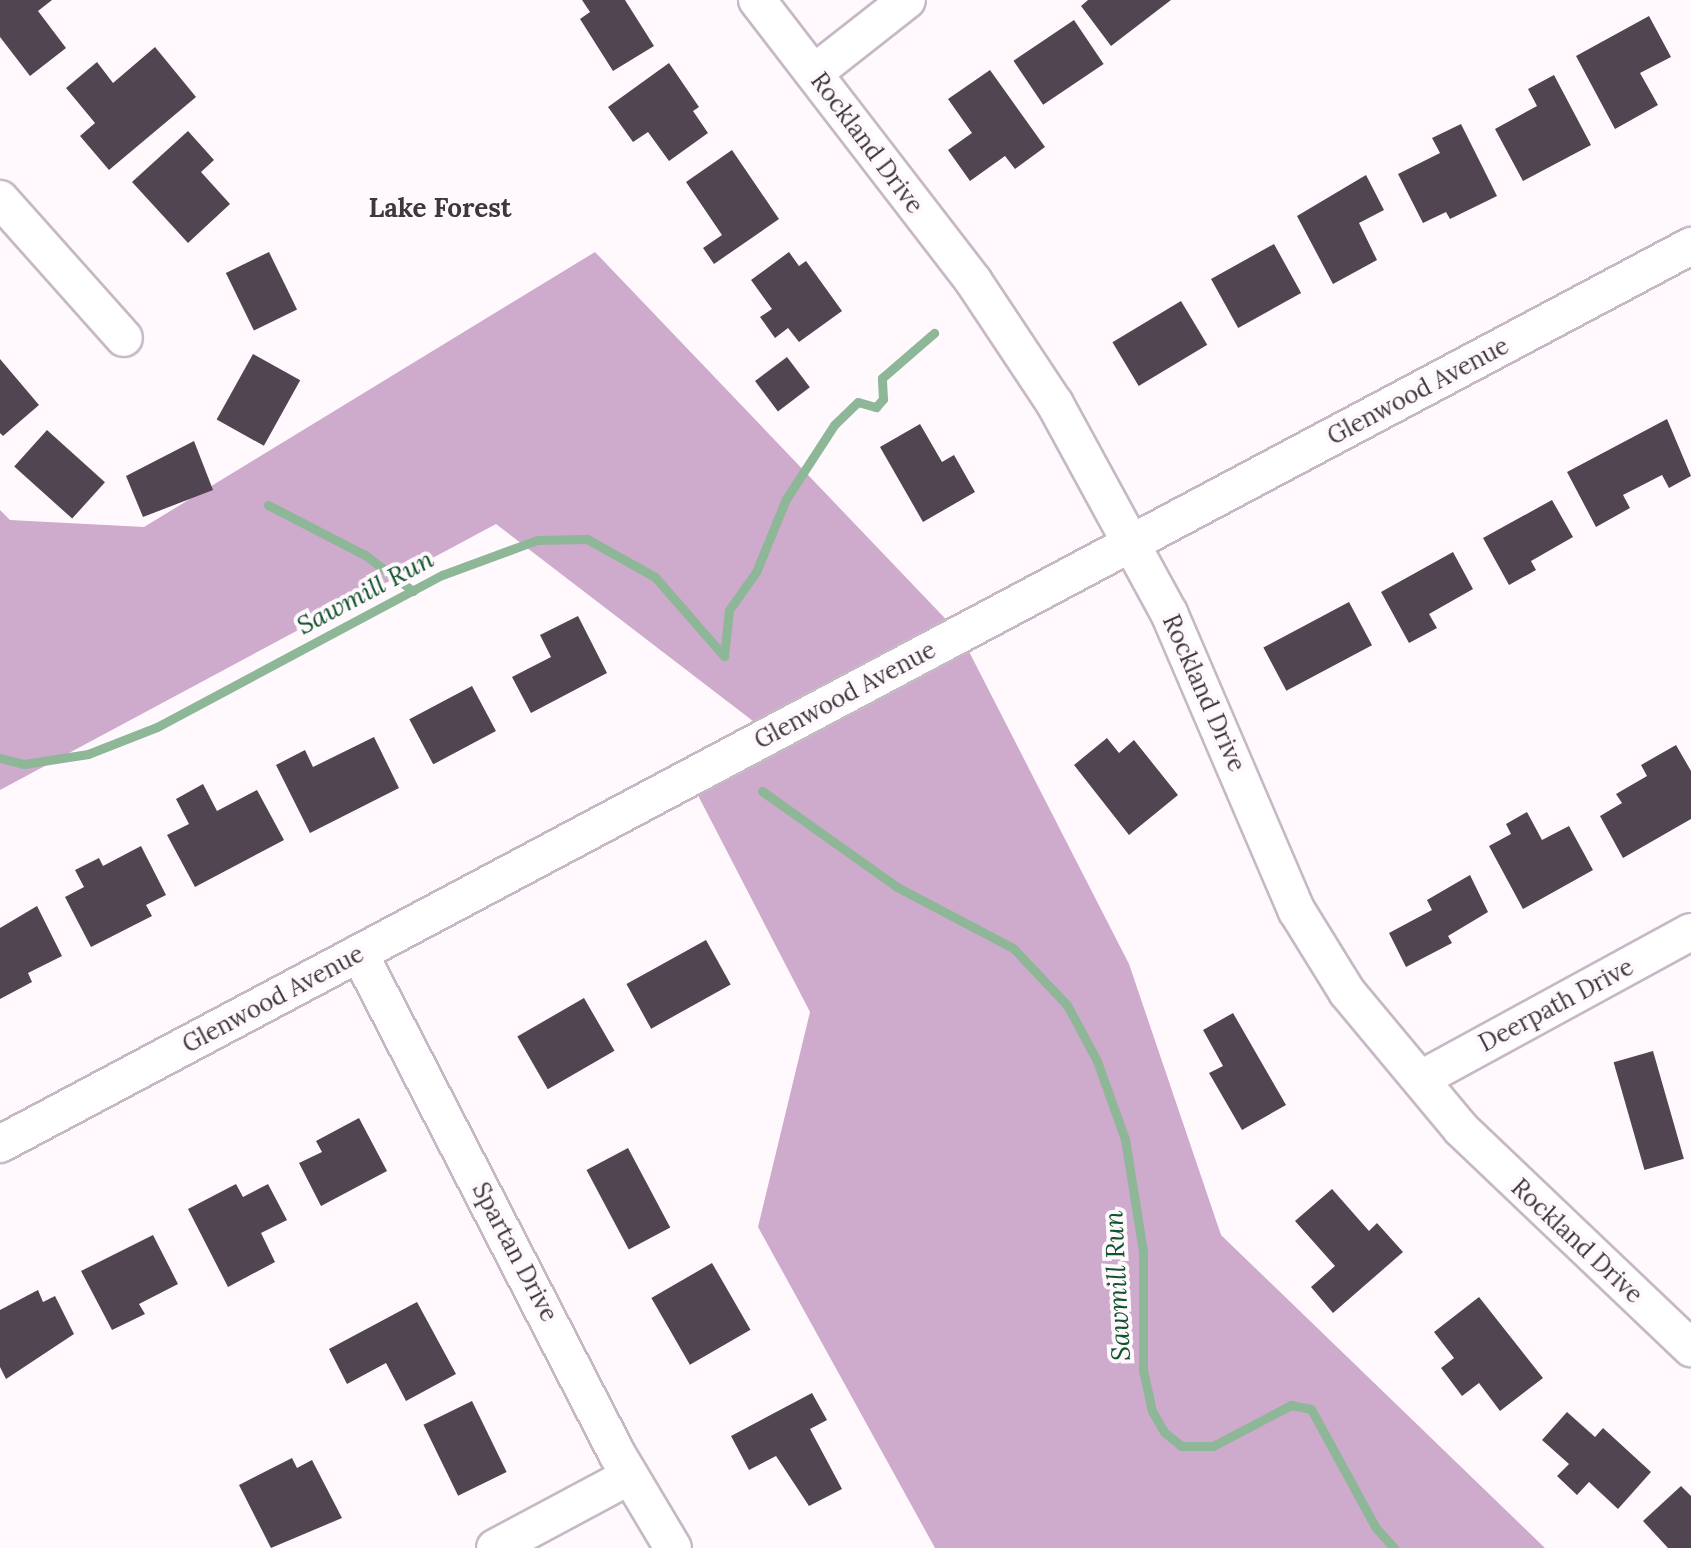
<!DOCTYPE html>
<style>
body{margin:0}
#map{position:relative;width:1691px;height:1548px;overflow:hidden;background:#fff9fe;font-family:Lora,serif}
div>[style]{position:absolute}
.forest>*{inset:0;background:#ceaacd}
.stream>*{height:9px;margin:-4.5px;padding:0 4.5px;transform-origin:4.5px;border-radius:4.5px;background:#8db797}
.building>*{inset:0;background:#504550;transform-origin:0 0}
.roads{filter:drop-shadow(2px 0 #c6b9c5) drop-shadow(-2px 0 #c6b9c5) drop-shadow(0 2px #c6b9c5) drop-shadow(0 -2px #c6b9c5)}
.minor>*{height:36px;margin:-18px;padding:0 18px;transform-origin:18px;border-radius:18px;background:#fff}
span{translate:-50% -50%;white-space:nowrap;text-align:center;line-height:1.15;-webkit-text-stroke:8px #fff9fe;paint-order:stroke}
.street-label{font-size:24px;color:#3d383d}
.neighbourhood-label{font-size:26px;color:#3d383d;font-weight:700}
.water-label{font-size:26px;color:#10542c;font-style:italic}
</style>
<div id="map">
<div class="forest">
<i style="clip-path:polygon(595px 252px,960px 634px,1129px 964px,1221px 1235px,1545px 1548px,935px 1548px,758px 1227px,810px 1012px,689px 778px,770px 734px,496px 524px,0 790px,0 510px,10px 520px,144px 527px)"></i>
</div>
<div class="stream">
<i style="left:268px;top:505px;width:109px;rotate:27.3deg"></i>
<i style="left:365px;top:555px;width:60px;rotate:36.9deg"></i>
<i style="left:724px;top:656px;width:46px;rotate:-83.8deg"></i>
<i style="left:729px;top:610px;width:47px;rotate:-54.6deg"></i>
<i style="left:756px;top:572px;width:79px;rotate:-67.7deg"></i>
<i style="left:786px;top:499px;width:88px;rotate:-57deg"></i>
<i style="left:834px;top:425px;width:33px;rotate:-44deg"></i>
<i style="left:858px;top:402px;width:19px;rotate:16deg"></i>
<i style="left:876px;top:407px;width:11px;rotate:-49deg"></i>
<i style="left:883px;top:399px;width:21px;rotate:-93deg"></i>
<i style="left:882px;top:378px;width:69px;rotate:-40.9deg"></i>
<i style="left:0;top:758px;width:25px;rotate:14deg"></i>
<i style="left:24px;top:764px;width:65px;rotate:-8.9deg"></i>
<i style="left:88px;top:754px;width:74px;rotate:-21.4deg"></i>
<i style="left:157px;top:727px;width:323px;rotate:-28.1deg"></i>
<i style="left:442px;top:575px;width:101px;rotate:-20.2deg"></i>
<i style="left:537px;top:540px;width:50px;rotate:-1.1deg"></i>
<i style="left:587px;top:539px;width:78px;rotate:29.2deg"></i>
<i style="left:655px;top:577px;width:105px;rotate:48.9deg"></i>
<i style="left:762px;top:791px;width:166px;rotate:35.4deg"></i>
<i style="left:897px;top:887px;width:131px;rotate:27.7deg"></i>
<i style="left:1013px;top:948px;width:79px;rotate:46.5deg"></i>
<i style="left:1067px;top:1005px;width:64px;rotate:61.8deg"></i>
<i style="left:1097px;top:1061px;width:83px;rotate:70.3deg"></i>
<i style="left:1125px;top:1139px;width:113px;rotate:80.9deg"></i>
<i style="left:1143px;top:1251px;width:119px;rotate:90deg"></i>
<i style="left:1143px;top:1370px;width:42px;rotate:77.6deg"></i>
<i style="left:1152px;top:1411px;width:24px;rotate:60deg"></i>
<i style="left:1164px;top:1432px;width:22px;rotate:39deg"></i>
<i style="left:1181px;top:1446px;width:32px"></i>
<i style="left:1213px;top:1446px;width:88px;rotate:-27.7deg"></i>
<i style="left:1291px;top:1405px;width:20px;rotate:11deg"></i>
<i style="left:1311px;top:1409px;width:136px;rotate:61.4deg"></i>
<i style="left:1376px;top:1528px;width:27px;rotate:48deg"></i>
</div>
<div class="building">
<i style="clip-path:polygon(0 0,52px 0,38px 11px,66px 48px,30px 76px,0 37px)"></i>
<i style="clip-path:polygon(582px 0,625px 0,654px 46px,613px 71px,580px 19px,590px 12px)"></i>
<i style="clip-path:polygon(1088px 0,1171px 0,1111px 46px,1081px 6px)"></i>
<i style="clip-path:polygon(1649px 16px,1671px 57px,1640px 73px,1658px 105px,1615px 129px,1576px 56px)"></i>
<i style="left:1074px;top:20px;width:53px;height:73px;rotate:56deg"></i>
<i style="clip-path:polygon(155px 47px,196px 97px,109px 170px,80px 136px,95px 123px,66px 88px,97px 62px,113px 83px)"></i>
<i style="clip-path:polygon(669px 63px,699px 107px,693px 111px,708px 133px,669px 161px,648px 132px,633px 142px,608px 107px)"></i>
<i style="clip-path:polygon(990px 70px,1045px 147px,1015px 169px,1005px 156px,970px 181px,948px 150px,972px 133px,948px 99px)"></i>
<i style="clip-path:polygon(1554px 75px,1591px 145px,1523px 181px,1495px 129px,1537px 106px,1528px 89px)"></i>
<i style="clip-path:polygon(1461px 124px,1497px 196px,1450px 219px,1446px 212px,1423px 223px,1398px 174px,1440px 153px,1432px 138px)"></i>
<i style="clip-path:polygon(188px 131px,214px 160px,201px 172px,230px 204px,188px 243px,132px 182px)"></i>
<i style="clip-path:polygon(732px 150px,779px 219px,714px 264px,703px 248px,722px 235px,686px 182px)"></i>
<i style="clip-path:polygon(1366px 175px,1384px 210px,1359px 223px,1377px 260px,1333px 284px,1297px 216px)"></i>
<i style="left:1274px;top:244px;width:56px;height:72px;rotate:61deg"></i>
<i style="left:269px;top:252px;width:64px;height:48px;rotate:64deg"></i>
<i style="clip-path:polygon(789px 252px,799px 266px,806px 261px,842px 311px,799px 342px,788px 328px,775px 338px,760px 317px,772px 309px,751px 280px)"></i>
<i style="left:1181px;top:301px;width:51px;height:80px;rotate:59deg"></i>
<i style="left:253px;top:354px;width:54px;height:75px;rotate:29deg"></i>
<i style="left:787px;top:357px;width:38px;height:40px;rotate:53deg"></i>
<i style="clip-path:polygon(0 359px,39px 405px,3px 436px,0 433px)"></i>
<i style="clip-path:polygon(1667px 419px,1691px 476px,1669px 488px,1662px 475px,1623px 495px,1630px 508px,1596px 527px,1567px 472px)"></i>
<i style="clip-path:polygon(920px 424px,942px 462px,954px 455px,975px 492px,923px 522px,880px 447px)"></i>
<i style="left:47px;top:430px;width:78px;height:49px;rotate:42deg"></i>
<i style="clip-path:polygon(194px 441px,213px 490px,143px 517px,126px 476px)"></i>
<i style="clip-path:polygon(1552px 500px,1573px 537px,1531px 561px,1536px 570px,1509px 585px,1483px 538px)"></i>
<i style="clip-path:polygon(1453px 552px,1473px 589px,1429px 614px,1437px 628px,1409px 643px,1381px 592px)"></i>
<i style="left:1349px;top:602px;width:49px;height:97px;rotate:62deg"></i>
<i style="clip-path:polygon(578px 616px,607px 673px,531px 713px,512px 677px,551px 657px,540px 635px)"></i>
<i style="left:472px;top:686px;width:51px;height:71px;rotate:62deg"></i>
<i style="clip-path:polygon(374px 737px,399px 788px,310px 833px,276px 765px,305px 750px,313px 767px)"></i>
<i style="clip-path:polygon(1107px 738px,1119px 753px,1134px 740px,1178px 795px,1129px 835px,1074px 765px)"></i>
<i style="clip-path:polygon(1676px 745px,1691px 771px,1691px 819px,1623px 858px,1600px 816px,1622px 803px,1616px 794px,1647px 776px,1641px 765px)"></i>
<i style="clip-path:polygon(203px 784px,217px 811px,257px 790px,284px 840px,195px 887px,167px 835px,189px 824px,176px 799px)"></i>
<i style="clip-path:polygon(1527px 812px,1542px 840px,1569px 826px,1593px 870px,1523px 909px,1489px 846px,1511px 834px,1506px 824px)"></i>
<i style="clip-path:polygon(141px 846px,166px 895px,146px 905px,152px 916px,91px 947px,65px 897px,84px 887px,75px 870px,99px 858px,103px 866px)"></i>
<i style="clip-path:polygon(1470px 875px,1488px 912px,1448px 936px,1452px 943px,1406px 967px,1389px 933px,1432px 910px,1427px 900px)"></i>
<i style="clip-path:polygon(37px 906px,62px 956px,28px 973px,32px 982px,0 999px,0 928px)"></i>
<i style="left:706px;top:940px;width:51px;height:91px;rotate:61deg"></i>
<i style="left:584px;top:998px;width:61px;height:77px;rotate:60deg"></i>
<i style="clip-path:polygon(1233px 1013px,1286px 1105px,1242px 1130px,1209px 1073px,1223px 1066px,1203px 1030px)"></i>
<i style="left:1653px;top:1051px;width:112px;height:41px;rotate:74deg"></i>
<i style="clip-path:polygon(359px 1118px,387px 1171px,321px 1206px,299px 1163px,322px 1152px,316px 1141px)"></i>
<i style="left:628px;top:1148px;width:90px;height:47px;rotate:62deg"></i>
<i style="clip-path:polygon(236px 1184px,243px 1197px,268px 1184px,287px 1220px,261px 1233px,275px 1262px,228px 1287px,188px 1209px)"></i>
<i style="clip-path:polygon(1332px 1189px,1369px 1231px,1377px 1223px,1403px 1252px,1333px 1313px,1311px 1287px,1335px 1266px,1295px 1221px)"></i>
<i style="clip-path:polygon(153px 1235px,178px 1284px,139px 1304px,145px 1314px,112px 1330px,81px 1271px)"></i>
<i style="left:712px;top:1263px;width:77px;height:70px;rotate:60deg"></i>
<i style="clip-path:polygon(38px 1290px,43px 1302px,55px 1296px,74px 1334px,6px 1379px,0 1367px,0 1310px)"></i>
<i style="clip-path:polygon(1479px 1297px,1543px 1378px,1500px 1411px,1479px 1383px,1462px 1396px,1441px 1368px,1454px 1358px,1434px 1332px)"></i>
<i style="clip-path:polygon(417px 1302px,456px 1374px,406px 1401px,386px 1363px,347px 1384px,329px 1349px)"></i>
<i style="clip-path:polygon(812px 1393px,827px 1420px,810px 1429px,842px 1489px,809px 1506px,776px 1456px,749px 1470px,731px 1436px)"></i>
<i style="left:472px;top:1401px;width:79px;height:54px;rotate:64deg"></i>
<i style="clip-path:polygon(1567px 1412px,1595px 1437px,1603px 1428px,1651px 1472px,1618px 1509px,1589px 1482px,1577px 1495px,1557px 1476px,1569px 1464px,1542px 1440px)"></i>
<i style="clip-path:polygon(292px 1458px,297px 1468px,312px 1460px,342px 1518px,271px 1548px,239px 1485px)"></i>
<i style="clip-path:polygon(1681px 1486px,1691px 1496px,1691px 1548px,1668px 1548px,1643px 1521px)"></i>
</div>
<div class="roads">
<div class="minor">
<i style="left:757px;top:0;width:356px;rotate:52.4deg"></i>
<i style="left:974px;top:282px;width:146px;rotate:56.4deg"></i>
<i style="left:1055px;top:404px;width:238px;rotate:61.4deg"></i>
<i style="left:1169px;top:613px;width:324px;rotate:66.8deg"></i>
<i style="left:1297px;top:911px;width:95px;rotate:58.3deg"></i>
<i style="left:1347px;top:992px;width:178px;rotate:50.2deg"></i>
<i style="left:1461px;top:1129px;width:318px;rotate:43.6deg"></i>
<i style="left:814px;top:73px;width:118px;rotate:-38.1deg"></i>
<i style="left:0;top:199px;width:186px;rotate:48.3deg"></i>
<i style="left:359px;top:953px;width:564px;rotate:62.75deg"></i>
<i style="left:617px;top:1454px;width:109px;rotate:59.2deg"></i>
<i style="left:1421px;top:1079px;width:307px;rotate:-28.6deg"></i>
<i style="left:0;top:1144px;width:1915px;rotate:-27.97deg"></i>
<i style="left:495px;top:1548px;width:153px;rotate:-28.1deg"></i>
</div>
</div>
<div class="street-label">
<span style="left:867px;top:143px;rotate:53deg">Rockland Drive</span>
<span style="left:1418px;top:391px;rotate:-28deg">Glenwood Avenue</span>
<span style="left:1204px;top:693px;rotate:66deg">Rockland Drive</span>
<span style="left:845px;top:695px;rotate:-28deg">Glenwood Avenue</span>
<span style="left:273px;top:999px;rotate:-28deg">Glenwood Avenue</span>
<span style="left:1556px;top:1005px;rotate:-28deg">Deerpath Drive</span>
<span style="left:1577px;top:1241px;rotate:43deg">Rockland Drive</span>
<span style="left:515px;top:1252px;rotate:62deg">Spartan Drive</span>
</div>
<div class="neighbourhood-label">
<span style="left:440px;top:208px">Lake Forest</span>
</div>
<div class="water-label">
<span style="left:365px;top:592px;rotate:-28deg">Sawmill Run</span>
<span style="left:1117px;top:1286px;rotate:-93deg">Sawmill Run</span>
</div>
</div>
